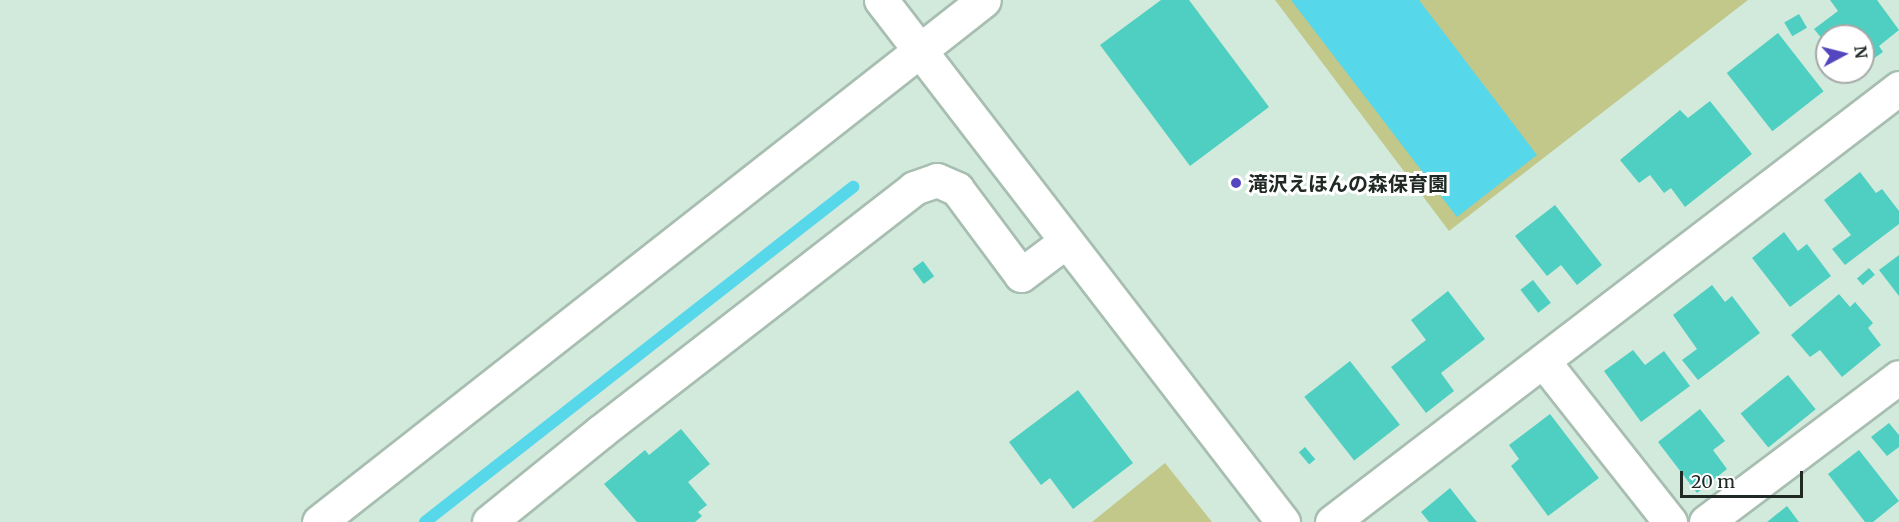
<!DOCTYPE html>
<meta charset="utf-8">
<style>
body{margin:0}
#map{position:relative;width:1899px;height:522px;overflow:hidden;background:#d2eadc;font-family:Merriweather,"Noto Sans JP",serif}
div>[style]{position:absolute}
.green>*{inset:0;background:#c2c78a}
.water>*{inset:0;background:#57d7ea}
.stream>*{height:12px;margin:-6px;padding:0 6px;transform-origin:6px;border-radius:6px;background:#57d7ea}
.building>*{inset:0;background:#4ecfc1;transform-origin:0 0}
.roads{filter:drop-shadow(2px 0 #a7beb1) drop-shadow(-2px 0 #a7beb1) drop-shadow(0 2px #a7beb1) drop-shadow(0 -2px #a7beb1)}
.minor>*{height:33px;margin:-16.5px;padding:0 16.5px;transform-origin:16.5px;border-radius:16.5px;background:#fff}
.tertiary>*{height:33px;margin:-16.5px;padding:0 16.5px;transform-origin:16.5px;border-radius:16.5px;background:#fff}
.dots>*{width:16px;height:16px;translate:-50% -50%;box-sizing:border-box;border:3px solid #fff;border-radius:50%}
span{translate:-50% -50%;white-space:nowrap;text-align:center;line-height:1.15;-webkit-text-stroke:6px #fff;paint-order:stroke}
.poi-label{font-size:20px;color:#202924;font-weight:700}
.left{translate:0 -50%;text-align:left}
.north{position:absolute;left:1815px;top:24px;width:60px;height:60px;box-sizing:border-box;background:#fff;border:2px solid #a6a9a7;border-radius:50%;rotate:83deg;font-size:16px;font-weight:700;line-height:24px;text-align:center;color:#202924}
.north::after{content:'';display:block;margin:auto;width:21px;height:27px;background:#5346be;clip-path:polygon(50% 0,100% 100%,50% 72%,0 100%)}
.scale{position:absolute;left:1680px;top:471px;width:123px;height:27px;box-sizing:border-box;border:3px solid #202924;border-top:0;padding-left:8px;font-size:18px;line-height:21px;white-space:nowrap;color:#202924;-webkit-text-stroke:4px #fff;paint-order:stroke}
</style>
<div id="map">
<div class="green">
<i style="clip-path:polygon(1275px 0,1748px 0,1449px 231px)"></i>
<i style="clip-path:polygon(1165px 463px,1212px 522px,1092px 522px)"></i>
</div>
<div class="water">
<i style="clip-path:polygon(1291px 0,1419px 0,1537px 155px,1457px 217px)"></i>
</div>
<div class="stream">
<i style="left:425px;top:522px;width:544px;rotate:-38.05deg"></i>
</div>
<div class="building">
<i style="clip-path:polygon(1161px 0,1189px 0,1269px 107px,1190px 166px,1100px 45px)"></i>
<i style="clip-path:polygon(1830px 0,1877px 0,1899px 30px,1879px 46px,1883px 52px,1866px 64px,1863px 59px,1863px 36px,1827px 36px,1827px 45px,1814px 29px,1838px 11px)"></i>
<i style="left:1799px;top:14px;width:16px;height:17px;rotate:60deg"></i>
<i style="left:1778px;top:33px;width:74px;height:65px;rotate:52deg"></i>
<i style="clip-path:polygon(1710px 101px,1752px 154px,1685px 207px,1671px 188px,1664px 193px,1650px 175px,1639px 183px,1620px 160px,1680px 110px,1688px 118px)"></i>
<i style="clip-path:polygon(1860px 172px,1876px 193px,1882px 189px,1899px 211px,1899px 224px,1845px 265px,1832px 249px,1851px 235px,1824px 200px)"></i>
<i style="clip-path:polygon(1555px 205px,1602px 265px,1577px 285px,1561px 265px,1547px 276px,1515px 236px)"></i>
<i style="clip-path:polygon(1784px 232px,1798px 251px,1807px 244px,1831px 276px,1790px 307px,1752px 258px)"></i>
<i style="clip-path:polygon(1899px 255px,1899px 296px,1879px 270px)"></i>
<i style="left:923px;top:261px;width:19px;height:13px;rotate:54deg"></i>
<i style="left:1869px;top:268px;width:9px;height:16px;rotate:49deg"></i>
<i style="left:1533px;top:280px;width:29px;height:16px;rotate:52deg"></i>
<i style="clip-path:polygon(1712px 285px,1725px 302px,1732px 296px,1760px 333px,1698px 380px,1682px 360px,1697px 349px,1673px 315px)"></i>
<i style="clip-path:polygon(1448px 291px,1485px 339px,1441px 373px,1454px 391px,1426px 413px,1391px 367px,1426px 340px,1411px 320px)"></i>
<i style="clip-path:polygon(1839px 294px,1850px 307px,1855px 302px,1873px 323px,1868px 328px,1881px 345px,1842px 377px,1820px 350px,1810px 357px,1791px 335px)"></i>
<i style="clip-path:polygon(1633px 350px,1645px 365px,1664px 351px,1690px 386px,1641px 422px,1604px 371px)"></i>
<i style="left:1350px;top:361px;width:81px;height:58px;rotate:52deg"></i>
<i style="left:1788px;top:375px;width:44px;height:61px;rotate:51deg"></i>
<i style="clip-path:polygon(1078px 390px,1133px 463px,1073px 509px,1050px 478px,1041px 485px,1009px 442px)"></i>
<i style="clip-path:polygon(1700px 409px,1725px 441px,1713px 450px,1727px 469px,1697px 493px,1658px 442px)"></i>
<i style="clip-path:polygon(1550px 414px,1599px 478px,1548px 516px,1511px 466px,1519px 459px,1509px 445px)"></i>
<i style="clip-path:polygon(1889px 423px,1899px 435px,1899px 447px,1887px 456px,1871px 437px)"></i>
<i style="clip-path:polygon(681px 429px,710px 464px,688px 482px,707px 505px,698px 512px,702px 516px,695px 522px,637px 522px,604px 484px,645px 450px,649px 455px)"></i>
<i style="left:1305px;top:447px;width:16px;height:8px;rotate:50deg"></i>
<i style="clip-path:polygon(1859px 450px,1899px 501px,1873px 522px,1865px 522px,1828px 474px)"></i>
<i style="clip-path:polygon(1450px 488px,1472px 516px,1477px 522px,1429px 522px,1421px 512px)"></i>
<i style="clip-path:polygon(1787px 506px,1799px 522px,1767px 522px)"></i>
</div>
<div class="roads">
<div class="minor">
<i style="left:1543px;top:361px;width:205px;rotate:51.7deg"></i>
<i style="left:489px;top:522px;width:143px;rotate:-39deg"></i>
<i style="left:600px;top:432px;width:398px;rotate:-37.8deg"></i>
<i style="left:914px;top:188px;width:24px;rotate:-19deg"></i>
<i style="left:937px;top:180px;width:22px;rotate:24deg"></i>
<i style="left:957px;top:189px;width:107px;rotate:53.3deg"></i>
<i style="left:1021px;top:275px;width:55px;rotate:-36.9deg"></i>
<i style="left:1332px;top:522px;width:714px;rotate:-37.43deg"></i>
<i style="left:1706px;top:522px;width:241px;rotate:-36.9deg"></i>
</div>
<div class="tertiary">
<i style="left:881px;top:0;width:659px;rotate:52.4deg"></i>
<i style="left:319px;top:522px;width:845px;rotate:-38.13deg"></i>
</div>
</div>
<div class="dots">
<i style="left:1236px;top:183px;background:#5346be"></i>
</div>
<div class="poi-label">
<span class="left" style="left:1248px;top:183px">滝沢えほんの森保育園</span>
</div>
<div class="north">N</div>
<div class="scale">20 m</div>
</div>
